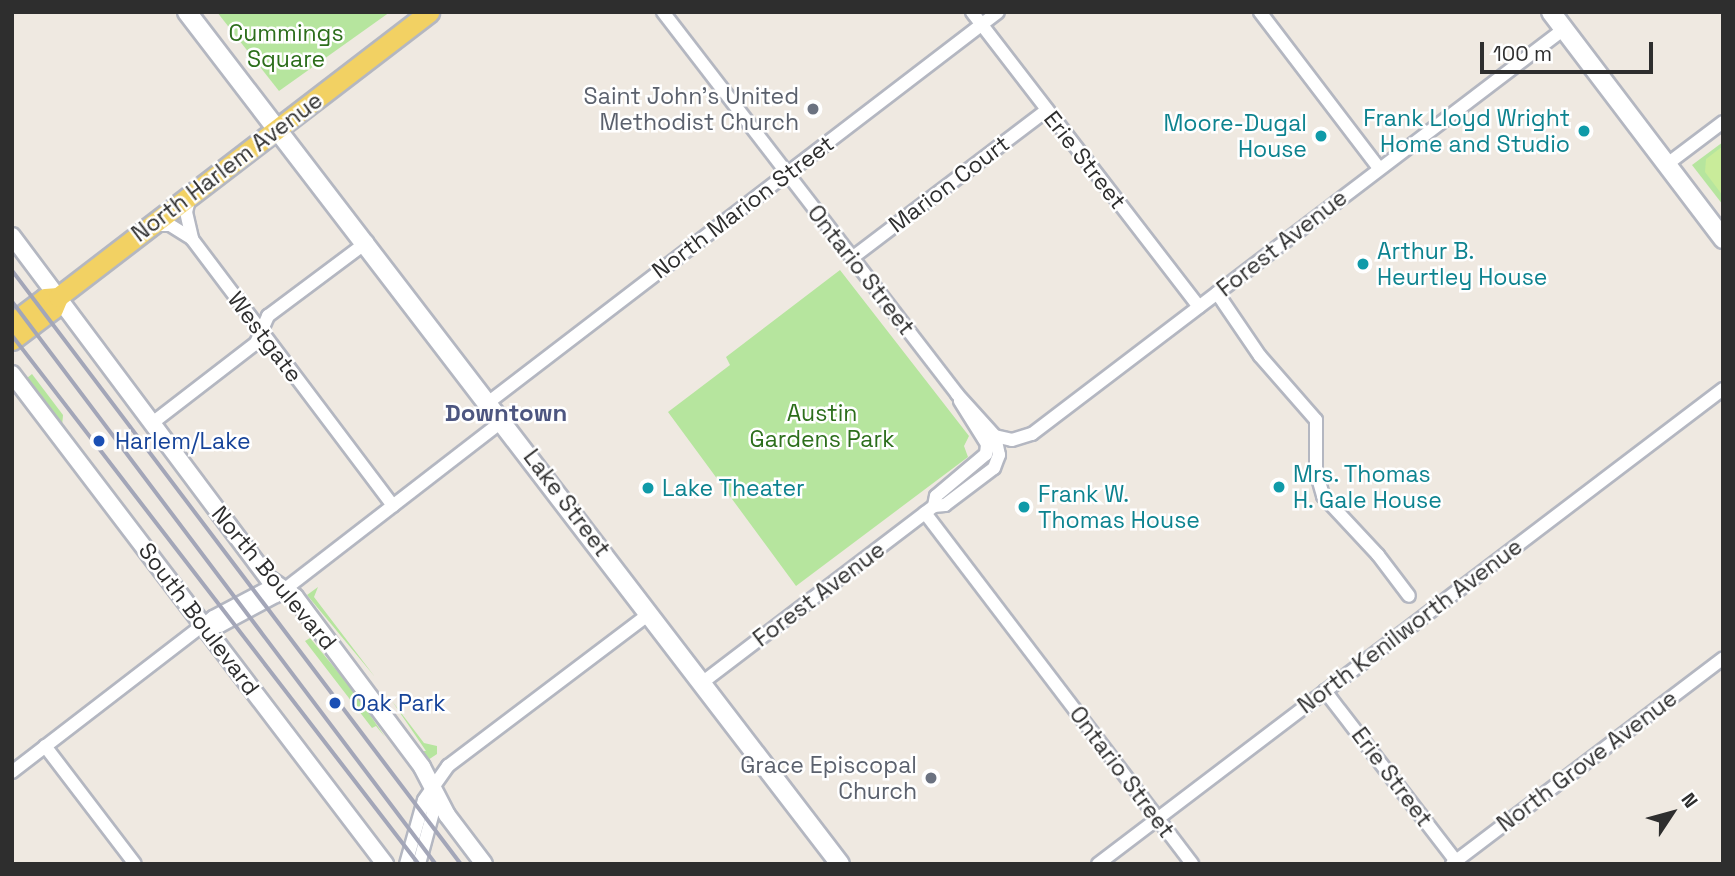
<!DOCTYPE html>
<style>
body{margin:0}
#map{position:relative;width:1735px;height:876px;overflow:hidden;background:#efe9e1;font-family:"Space Grotesk",sans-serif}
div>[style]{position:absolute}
.green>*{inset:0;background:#b6e59e}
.pitch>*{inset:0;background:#c9ec9a}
.roads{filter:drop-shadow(2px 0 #b4b7c1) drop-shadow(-2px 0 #b4b7c1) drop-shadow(0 2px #b4b7c1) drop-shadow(0 -2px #b4b7c1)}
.minor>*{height:12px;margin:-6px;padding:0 6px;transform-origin:6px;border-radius:6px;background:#fff}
.tertiary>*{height:16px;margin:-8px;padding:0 8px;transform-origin:8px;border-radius:8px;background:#fff}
.secondary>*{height:18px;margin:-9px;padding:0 9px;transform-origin:9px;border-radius:9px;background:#fff}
.primary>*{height:19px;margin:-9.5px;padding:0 9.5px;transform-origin:9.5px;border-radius:9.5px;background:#f2d163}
.rail>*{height:3.5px;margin:-1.75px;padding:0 1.75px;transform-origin:1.75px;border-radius:1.75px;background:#a3a6b8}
.dots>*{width:19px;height:19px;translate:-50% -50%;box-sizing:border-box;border:4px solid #fff;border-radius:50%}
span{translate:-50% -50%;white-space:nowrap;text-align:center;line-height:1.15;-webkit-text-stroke:5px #fff;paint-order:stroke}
.park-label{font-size:23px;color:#2c6e1b}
.worship-label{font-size:23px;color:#5b616d}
.right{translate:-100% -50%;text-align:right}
.culture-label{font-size:23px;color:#0d838f}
.left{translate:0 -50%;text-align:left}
.street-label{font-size:23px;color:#2e2e2e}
.transit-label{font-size:23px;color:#164399}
.neighbourhood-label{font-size:24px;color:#4d5680;font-weight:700}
.frame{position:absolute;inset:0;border:14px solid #2e2e2e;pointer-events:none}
.north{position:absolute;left:1637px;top:778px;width:70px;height:70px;-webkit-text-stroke:5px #fff;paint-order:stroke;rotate:54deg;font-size:19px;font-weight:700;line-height:28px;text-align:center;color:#2e2e2e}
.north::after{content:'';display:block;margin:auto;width:24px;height:32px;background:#2e2e2e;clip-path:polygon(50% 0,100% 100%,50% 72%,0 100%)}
.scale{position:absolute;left:1480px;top:42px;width:173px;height:32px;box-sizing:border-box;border:4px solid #2e2e2e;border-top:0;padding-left:9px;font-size:21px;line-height:24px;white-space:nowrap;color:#2e2e2e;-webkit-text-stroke:5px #fff;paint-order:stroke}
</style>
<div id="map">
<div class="green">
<i style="clip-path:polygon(217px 12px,390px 12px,279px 91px)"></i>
<i style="clip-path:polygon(1723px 142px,1723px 205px,1692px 165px)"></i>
<i style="clip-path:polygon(840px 270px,969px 436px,964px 446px,968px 457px,796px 586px,668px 412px,730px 365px,726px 357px)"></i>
<i style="clip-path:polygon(32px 374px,63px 415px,62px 426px,27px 378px)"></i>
<i style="clip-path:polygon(318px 587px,314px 597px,375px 677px,307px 595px)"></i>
<i style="clip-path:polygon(310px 638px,353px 690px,385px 737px,376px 726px,372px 728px,305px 641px)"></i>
<i style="clip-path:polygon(392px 701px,424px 743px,437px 746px,437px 754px,428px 760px,417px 751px,426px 751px)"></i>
</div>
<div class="pitch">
<i style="clip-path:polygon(1723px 146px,1723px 196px,1705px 172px,1706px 159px)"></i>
</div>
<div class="roads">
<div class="minor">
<i style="left:663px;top:12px;width:482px;rotate:52.4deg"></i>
<i style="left:957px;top:394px;width:57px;rotate:47.9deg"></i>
<i style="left:995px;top:436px;width:17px;rotate:13deg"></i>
<i style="left:1012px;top:440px;width:21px;rotate:-17deg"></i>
<i style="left:1032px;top:434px;width:669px;rotate:-37.28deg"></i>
<i style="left:972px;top:12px;width:372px;rotate:52.4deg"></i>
<i style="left:1260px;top:12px;width:196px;rotate:52.7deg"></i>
<i style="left:1666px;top:165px;width:71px;rotate:-37deg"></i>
<i style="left:190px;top:196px;width:16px;rotate:104deg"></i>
<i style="left:186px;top:212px;width:28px;rotate:77deg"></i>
<i style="left:153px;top:225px;width:17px"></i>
<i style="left:170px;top:225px;width:26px;rotate:32deg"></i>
<i style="left:192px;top:239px;width:334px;rotate:53deg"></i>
<i style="left:852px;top:258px;width:245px;rotate:-37.2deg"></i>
<i style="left:1217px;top:293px;width:76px;rotate:55.7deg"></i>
<i style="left:1260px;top:356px;width:85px;rotate:48.8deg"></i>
<i style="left:1316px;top:420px;width:51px;rotate:90deg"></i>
<i style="left:1316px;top:471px;width:26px;rotate:74deg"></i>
<i style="left:1323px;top:496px;width:81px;rotate:47deg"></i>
<i style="left:1378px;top:555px;width:51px;rotate:52.9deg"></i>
<i style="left:489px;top:402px;width:641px;rotate:-37.46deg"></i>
<i style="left:151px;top:424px;width:133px;rotate:-37.6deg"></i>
<i style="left:256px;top:343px;width:30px;rotate:-66deg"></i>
<i style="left:268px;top:316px;width:124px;rotate:-36.8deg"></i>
<i style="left:934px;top:506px;width:10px;rotate:-79deg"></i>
<i style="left:936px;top:496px;width:65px;rotate:-40deg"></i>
<i style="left:986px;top:454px;width:10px;rotate:-84deg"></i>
<i style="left:987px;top:444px;width:51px;rotate:-122.1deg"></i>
<i style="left:925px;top:513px;width:441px;rotate:52.7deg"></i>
<i style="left:204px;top:627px;width:16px;rotate:-4deg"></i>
<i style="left:220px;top:626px;width:64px;rotate:-28.2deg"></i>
<i style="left:276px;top:596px;width:288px;rotate:-37.7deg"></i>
<i style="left:703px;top:682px;width:290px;rotate:-37.3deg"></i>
<i style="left:934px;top:506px;width:11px;rotate:-5deg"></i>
<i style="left:945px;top:505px;width:61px;rotate:-37.1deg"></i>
<i style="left:994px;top:468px;width:14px;rotate:-69deg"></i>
<i style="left:999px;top:455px;width:19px;rotate:-102deg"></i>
<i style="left:1325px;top:691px;width:218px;rotate:52.4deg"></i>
<i style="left:45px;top:746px;width:148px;rotate:52.7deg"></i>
<i style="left:12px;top:772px;width:254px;rotate:-37.6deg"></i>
<i style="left:213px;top:617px;width:62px;rotate:-27.8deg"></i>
<i style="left:268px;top:588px;width:14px"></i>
<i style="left:406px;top:864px;width:66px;rotate:-74.3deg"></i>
<i style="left:424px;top:800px;width:42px;rotate:-54.8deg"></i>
<i style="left:448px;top:766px;width:253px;rotate:-37.1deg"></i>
<i style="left:419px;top:864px;width:54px;rotate:-74.9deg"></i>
<i style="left:433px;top:812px;width:23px;rotate:-90deg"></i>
<i style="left:1098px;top:864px;width:785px;rotate:-37.23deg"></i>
<i style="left:1452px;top:864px;width:340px;rotate:-37.2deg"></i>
</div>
<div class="tertiary">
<i style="left:12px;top:236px;width:429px;rotate:53.2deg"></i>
<i style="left:269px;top:579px;width:32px;rotate:35deg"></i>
<i style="left:295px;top:597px;width:212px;rotate:53.2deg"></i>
<i style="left:422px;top:767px;width:54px;rotate:62.5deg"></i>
<i style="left:447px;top:815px;width:61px;rotate:52.9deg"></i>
<i style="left:12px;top:374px;width:616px;rotate:52.72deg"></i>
</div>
<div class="secondary">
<i style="left:187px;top:12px;width:1073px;rotate:52.53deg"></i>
<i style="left:1551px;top:12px;width:285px;rotate:52.8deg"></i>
</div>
<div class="primary">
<i style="left:12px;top:323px;width:41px;rotate:-37.1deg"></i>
<i style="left:45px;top:298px;width:13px;rotate:-4deg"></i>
<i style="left:12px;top:340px;width:51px;rotate:-37.1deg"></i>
<i style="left:53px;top:309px;width:13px;rotate:-67deg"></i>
<i style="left:58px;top:297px;width:468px;rotate:-37.5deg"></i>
</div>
</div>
<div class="rail">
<i style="left:12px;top:270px;width:745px;rotate:52.91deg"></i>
<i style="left:12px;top:301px;width:705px;rotate:53.02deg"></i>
<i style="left:12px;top:335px;width:667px;rotate:52.43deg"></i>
</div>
<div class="dots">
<i style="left:813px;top:109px;background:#6b7280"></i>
<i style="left:1584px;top:131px;background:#0f9aa8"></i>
<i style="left:1321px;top:136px;background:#0f9aa8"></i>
<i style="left:1363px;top:264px;background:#0f9aa8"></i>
<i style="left:99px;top:441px;background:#1a4fb4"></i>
<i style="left:1279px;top:487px;background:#0f9aa8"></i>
<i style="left:648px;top:488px;background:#0f9aa8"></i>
<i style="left:1024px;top:507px;background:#0f9aa8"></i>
<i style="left:335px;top:703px;background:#1a4fb4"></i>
<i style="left:931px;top:778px;background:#6b7280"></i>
</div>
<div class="park-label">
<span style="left:286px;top:46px">Cummings<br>Square</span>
<span style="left:822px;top:426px">Austin<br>Gardens Park</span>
</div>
<div class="worship-label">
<span class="right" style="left:799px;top:109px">Saint John's United<br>Methodist Church</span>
<span class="right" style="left:917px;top:778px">Grace Episcopal<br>Church</span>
</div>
<div class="culture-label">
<span class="right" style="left:1570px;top:131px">Frank Lloyd Wright<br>Home and Studio</span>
<span class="right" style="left:1307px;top:136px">Moore-Dugal<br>House</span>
<span class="left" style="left:1377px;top:264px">Arthur B.<br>Heurtley House</span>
<span class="left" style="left:1293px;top:487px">Mrs. Thomas<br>H. Gale House</span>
<span class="left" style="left:662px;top:488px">Lake Theater</span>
<span class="left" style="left:1038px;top:507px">Frank W.<br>Thomas House</span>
</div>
<div class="street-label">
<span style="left:1085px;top:160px;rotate:52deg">Erie Street</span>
<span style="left:227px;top:167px;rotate:-37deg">North Harlem Avenue</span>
<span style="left:949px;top:184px;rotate:-37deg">Marion Court</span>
<span style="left:743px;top:207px;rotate:-37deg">North Marion Street</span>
<span style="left:1282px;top:243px;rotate:-38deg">Forest Avenue</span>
<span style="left:861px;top:270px;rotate:52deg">Ontario Street</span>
<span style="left:265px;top:337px;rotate:53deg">Westgate</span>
<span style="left:567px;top:503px;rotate:53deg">Lake Street</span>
<span style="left:274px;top:578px;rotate:50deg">North Boulevard</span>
<span style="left:819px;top:594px;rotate:-37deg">Forest Avenue</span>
<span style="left:199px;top:619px;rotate:53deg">South Boulevard</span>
<span style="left:1410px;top:626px;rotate:-37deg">North Kenilworth Avenue</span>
<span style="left:1587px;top:761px;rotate:-37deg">North Grove Avenue</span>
<span style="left:1122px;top:772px;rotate:53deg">Ontario Street</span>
<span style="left:1392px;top:777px;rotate:53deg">Erie Street</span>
</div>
<div class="transit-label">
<span class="left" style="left:115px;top:441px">Harlem/Lake</span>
<span class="left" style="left:351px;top:703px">Oak Park</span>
</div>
<div class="neighbourhood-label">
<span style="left:506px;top:413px">Downtown</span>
</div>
<div class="frame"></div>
<div class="north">N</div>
<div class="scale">100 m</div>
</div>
